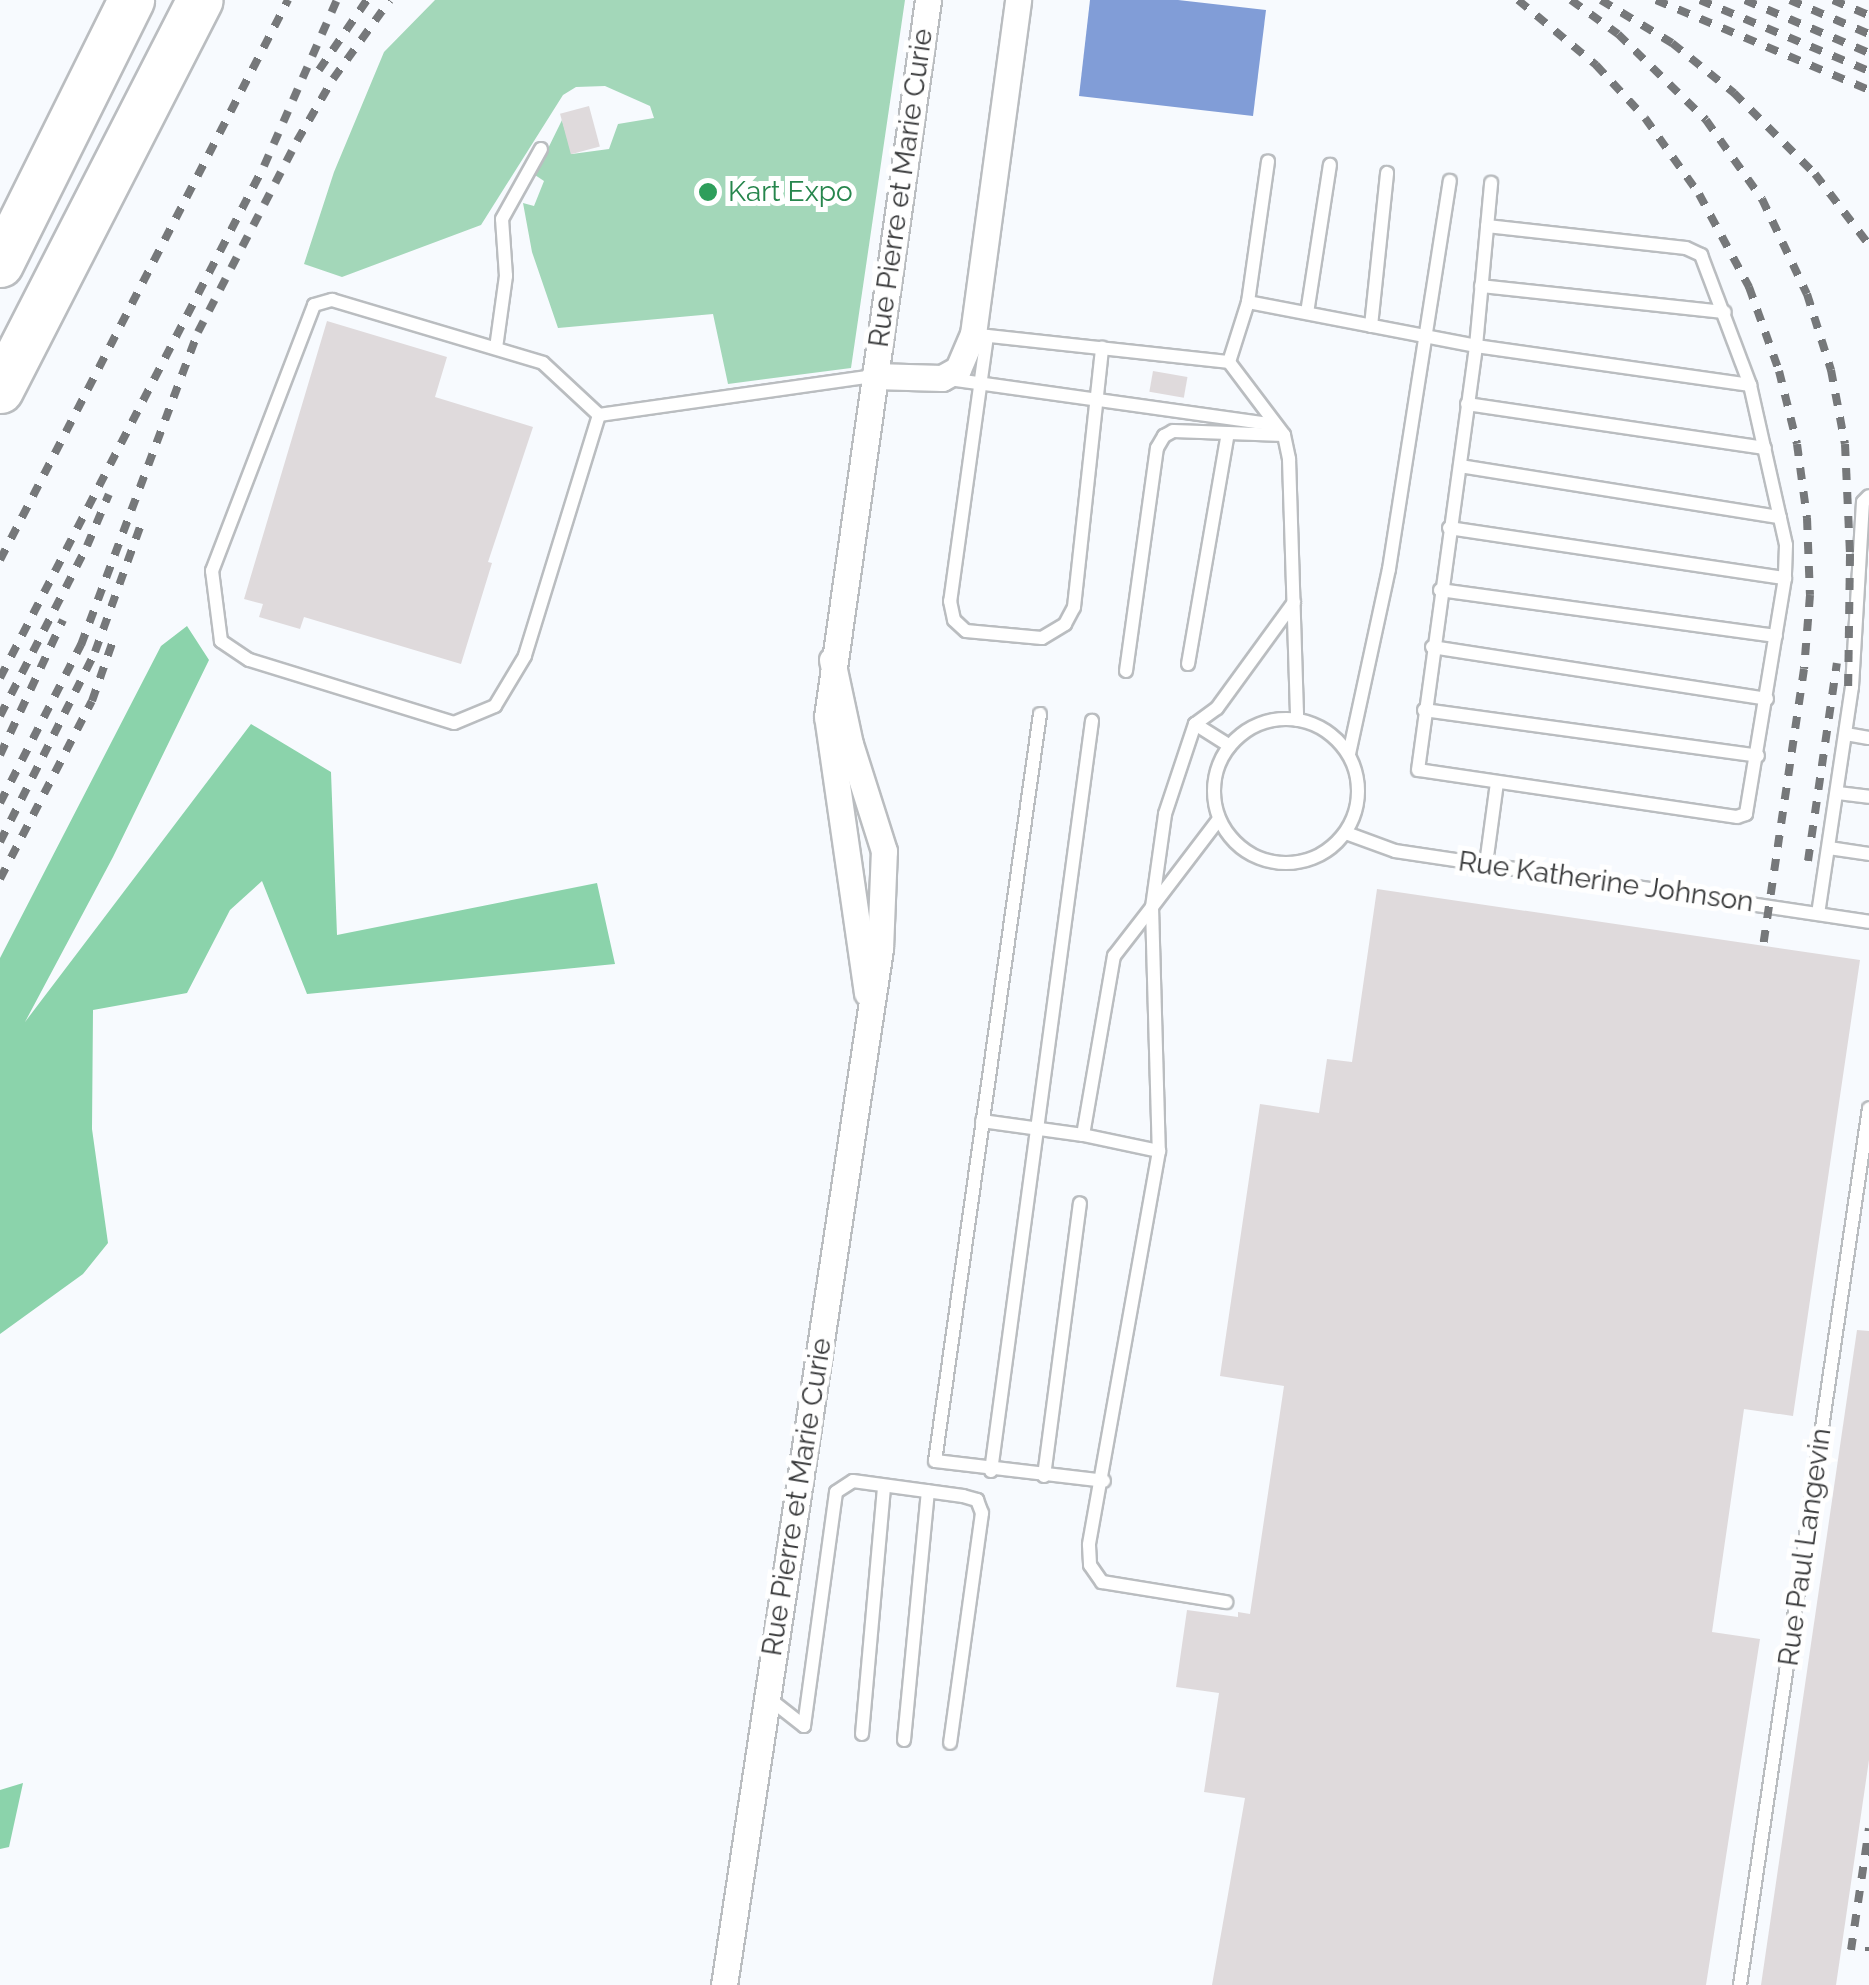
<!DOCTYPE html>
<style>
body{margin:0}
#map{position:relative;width:1869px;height:1985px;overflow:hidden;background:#f7fafe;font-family:Raleway,sans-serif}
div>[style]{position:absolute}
.green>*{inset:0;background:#a3d7b9}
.forest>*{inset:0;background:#8bd3ab}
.water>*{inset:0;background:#819dd7}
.building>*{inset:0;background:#dfdadc;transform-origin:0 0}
.roads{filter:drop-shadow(2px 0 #babdc0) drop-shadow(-2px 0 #babdc0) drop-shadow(0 2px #babdc0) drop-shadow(0 -2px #babdc0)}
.lane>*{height:12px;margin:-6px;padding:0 6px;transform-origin:6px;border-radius:6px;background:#fff}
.lane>.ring{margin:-6px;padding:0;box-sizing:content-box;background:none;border:12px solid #fff;border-radius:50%}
.street>*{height:25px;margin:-12.5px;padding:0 12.5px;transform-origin:12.5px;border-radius:12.5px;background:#fff}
.highway>*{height:45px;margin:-22.5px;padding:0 22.5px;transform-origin:22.5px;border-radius:22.5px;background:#fff}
.rail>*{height:8px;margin-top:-4px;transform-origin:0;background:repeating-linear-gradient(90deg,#76787a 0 12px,transparent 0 24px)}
.dots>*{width:28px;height:28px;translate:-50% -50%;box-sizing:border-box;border:5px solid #fff;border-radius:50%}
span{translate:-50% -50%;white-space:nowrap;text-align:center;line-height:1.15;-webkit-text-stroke:10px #fff;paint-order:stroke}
.street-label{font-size:28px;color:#38393a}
.leisure-label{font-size:28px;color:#27864d}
.left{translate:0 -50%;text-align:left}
</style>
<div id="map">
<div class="green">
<i style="clip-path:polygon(435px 0,905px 0,851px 368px,728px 384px,713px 314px,558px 328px,532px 252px,523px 203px,534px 206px,544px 181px,535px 175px,562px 120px,572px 154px,609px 149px,618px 124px,654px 118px,650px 106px,605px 86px,576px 87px,563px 95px,481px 225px,342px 277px,304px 264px,334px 172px,384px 52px)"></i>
</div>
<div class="forest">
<i style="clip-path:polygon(187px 626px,209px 660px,113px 857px,25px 1022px,251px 724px,331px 772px,337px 935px,597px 883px,615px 964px,307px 994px,262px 881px,230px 910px,187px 993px,93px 1010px,92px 1129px,108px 1243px,83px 1274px,0 1334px,0 958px,161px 646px)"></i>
<i style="clip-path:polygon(23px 1783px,9px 1847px,0 1849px,0 1790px)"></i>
</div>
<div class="water">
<i style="clip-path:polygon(1090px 0,1178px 0,1266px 10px,1253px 116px,1079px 96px)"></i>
</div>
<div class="building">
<i style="left:589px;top:106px;width:42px;height:30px;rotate:75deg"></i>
<i style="clip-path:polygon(327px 321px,447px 357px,435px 397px,533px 427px,488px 562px,492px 563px,461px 664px,304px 617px,300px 629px,259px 617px,263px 604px,244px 599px)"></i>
<i style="left:1153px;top:371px;width:35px;height:21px;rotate:10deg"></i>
<i style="clip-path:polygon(1377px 889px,1860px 960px,1793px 1416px,1744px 1409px,1712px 1632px,1760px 1639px,1706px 1985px,1212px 1985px,1245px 1798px,1204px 1792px,1219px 1693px,1176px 1687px,1187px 1610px,1238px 1617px,1238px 1612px,1250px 1614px,1284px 1386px,1220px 1376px,1260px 1104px,1319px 1113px,1327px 1059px,1352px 1062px)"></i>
<i style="clip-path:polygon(1857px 1330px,1869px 1331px,1869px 1760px,1836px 1985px,1761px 1985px)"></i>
</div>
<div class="roads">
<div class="lane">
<i style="left:1487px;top:226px;width:200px;rotate:6.3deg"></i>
<i style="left:1686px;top:248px;width:17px;rotate:25deg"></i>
<i style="left:1701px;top:255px;width:139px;rotate:69.3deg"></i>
<i style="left:1750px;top:385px;width:164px;rotate:77.3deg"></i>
<i style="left:1786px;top:545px;width:33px;rotate:92deg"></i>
<i style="left:1785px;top:578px;width:239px;rotate:99.4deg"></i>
<i style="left:1746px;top:814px;width:9px;rotate:162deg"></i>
<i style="left:1737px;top:817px;width:322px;rotate:-171.6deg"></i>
<i style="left:1418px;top:770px;width:428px;rotate:-82.2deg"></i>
<i style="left:1476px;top:346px;width:164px;rotate:-84.7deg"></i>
<i style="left:1481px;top:286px;width:245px;rotate:6.1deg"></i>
<i style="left:332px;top:300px;width:220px;rotate:16.6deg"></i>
<i style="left:543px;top:363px;width:76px;rotate:42.9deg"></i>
<i style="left:599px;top:415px;width:252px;rotate:107.1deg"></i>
<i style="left:525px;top:656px;width:58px;rotate:121deg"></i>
<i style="left:495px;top:706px;width:44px;rotate:157.5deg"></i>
<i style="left:454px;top:723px;width:214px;rotate:-162.9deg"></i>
<i style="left:249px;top:660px;width:34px;rotate:-146deg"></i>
<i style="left:221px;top:641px;width:71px;rotate:-97.3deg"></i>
<i style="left:212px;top:571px;width:285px;rotate:-69deg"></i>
<i style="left:314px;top:305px;width:19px;rotate:-16deg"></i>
<i style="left:1248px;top:302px;width:232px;rotate:10.9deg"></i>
<i style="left:1476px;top:346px;width:277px;rotate:8.1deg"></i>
<i style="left:1307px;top:313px;width:150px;rotate:-81.2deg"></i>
<i style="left:1371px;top:326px;width:154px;rotate:-84deg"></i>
<i style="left:980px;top:335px;width:250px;rotate:6.2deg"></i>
<i style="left:1229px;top:362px;width:91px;rotate:53deg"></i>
<i style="left:1284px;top:435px;width:25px;rotate:78deg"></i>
<i style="left:1289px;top:459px;width:261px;rotate:88.2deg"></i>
<i style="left:987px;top:336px;width:268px;rotate:97.9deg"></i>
<i style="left:950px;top:601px;width:19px;rotate:78deg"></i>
<i style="left:954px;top:620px;width:16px;rotate:43deg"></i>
<i style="left:966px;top:631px;width:76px;rotate:5.3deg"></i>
<i style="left:1042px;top:638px;width:27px;rotate:-31deg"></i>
<i style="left:1065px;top:624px;width:19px;rotate:-62deg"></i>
<i style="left:1074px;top:607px;width:261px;rotate:-83.8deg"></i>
<i style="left:496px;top:348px;width:73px;rotate:-82.1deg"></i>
<i style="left:506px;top:276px;width:57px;rotate:-94deg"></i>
<i style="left:502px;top:219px;width:80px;rotate:-60.9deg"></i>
<i style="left:1229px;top:362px;width:63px;rotate:-72.4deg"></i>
<i style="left:1248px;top:302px;width:142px;rotate:-81.9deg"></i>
<i style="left:949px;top:379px;width:330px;rotate:8deg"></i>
<i style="left:1467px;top:404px;width:301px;rotate:8.4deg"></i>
<i style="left:599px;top:415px;width:278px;rotate:-8.1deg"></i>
<i style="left:1460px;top:466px;width:324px;rotate:9.1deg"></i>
<i style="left:1449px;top:528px;width:340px;rotate:8.5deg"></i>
<i style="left:1440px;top:590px;width:339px;rotate:7.8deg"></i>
<i style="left:1432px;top:647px;width:339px;rotate:8.8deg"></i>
<i style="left:1188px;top:664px;width:234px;rotate:-80.2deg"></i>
<i style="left:1126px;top:671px;width:225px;rotate:-82.1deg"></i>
<i style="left:1157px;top:448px;width:14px;rotate:-60deg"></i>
<i style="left:1164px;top:436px;width:10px;rotate:-29deg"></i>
<i style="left:1173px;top:431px;width:111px;rotate:2.1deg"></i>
<i style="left:1424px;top:710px;width:337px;rotate:7.8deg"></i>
<i style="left:1040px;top:714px;width:754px;rotate:98deg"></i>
<i style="left:935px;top:1461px;width:170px;rotate:6.7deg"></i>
<i class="ring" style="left:1214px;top:719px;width:132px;height:132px"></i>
<i style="left:1195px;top:724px;width:41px;rotate:32.2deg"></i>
<i style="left:1846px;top:734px;width:23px;rotate:10deg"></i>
<i style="left:1349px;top:754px;width:189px;rotate:-77.8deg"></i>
<i style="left:1389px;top:569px;width:393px;rotate:-81.1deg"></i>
<i style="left:1838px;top:793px;width:31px;rotate:7deg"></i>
<i style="left:1219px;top:819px;width:111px;rotate:127.3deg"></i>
<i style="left:1152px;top:907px;width:244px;rotate:88.4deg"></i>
<i style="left:1159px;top:1151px;width:400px;rotate:100.1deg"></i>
<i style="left:1089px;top:1545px;width:20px;rotate:87deg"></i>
<i style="left:1090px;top:1565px;width:21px;rotate:55deg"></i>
<i style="left:1102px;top:1582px;width:126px;rotate:9.2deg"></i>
<i style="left:1346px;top:833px;width:52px;rotate:20.2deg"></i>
<i style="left:1395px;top:851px;width:479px;rotate:8.5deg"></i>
<i style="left:1829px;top:848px;width:40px;rotate:8.5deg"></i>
<i style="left:1486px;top:864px;width:82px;rotate:-82.3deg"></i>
<i style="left:1818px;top:914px;width:230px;rotate:-81.5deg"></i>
<i style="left:1852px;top:687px;width:185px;rotate:-86.6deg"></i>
<i style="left:1863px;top:502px;width:8px;rotate:-45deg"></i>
<i style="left:982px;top:1121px;width:102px;rotate:7.9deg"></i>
<i style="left:1083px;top:1135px;width:78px;rotate:11.9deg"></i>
<i style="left:1083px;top:1135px;width:182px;rotate:-80.2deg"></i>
<i style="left:1114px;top:956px;width:62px;rotate:-52.2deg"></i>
<i style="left:1152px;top:907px;width:94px;rotate:-82deg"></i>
<i style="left:1165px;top:814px;width:95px;rotate:-71.6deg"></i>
<i style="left:1195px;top:724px;width:27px;rotate:-36deg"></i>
<i style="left:1217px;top:708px;width:131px;rotate:-54deg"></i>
<i style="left:991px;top:1471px;width:757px;rotate:-82.33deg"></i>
<i style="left:1044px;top:1476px;width:275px;rotate:-82.5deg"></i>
<i style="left:767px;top:1697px;width:47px;rotate:38.1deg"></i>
<i style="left:804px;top:1726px;width:236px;rotate:-82.2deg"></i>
<i style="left:836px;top:1492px;width:20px;rotate:-33deg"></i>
<i style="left:853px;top:1481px;width:111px;rotate:7.8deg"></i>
<i style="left:963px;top:1496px;width:15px;rotate:16deg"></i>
<i style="left:977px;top:1500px;width:14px;rotate:69deg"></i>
<i style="left:982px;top:1513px;width:232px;rotate:97.9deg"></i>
<i style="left:862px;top:1734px;width:249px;rotate:-84.9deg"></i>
<i style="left:904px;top:1740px;width:250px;rotate:-84.5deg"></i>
<i style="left:1740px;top:1985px;width:886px;rotate:-81.63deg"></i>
</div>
<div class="street">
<i style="left:874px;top:376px;width:68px;rotate:1.7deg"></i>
<i style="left:942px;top:378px;width:18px;rotate:-29deg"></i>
<i style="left:958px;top:369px;width:38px;rotate:-67deg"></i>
<i style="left:973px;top:334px;width:337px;rotate:-82.3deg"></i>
<i style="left:867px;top:993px;width:279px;rotate:-98.2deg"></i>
<i style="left:827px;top:717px;width:724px;rotate:-81.98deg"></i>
<i style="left:724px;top:1985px;width:1048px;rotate:-81.44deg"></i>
<i style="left:880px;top:949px;width:98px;rotate:-87.7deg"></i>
<i style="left:884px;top:851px;width:112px;rotate:-107.6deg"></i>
<i style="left:850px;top:744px;width:86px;rotate:-102.1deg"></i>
</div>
<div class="highway">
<i style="left:0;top:264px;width:295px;rotate:-63.6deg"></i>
<i style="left:0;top:390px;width:438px;rotate:-62.9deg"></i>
</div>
</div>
<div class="rail">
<i style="left:1518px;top:0;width:102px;rotate:39.8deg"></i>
<i style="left:1596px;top:65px;width:72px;rotate:47.2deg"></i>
<i style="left:1645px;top:118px;width:93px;rotate:54.6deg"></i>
<i style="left:1699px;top:194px;width:106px;rotate:61.7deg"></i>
<i style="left:1749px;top:287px;width:89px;rotate:70.3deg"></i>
<i style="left:1779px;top:371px;width:75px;rotate:76.1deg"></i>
<i style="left:1797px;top:444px;width:75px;rotate:82.3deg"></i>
<i style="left:1807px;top:518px;width:77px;rotate:87.8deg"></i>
<i style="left:1810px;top:595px;width:74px;rotate:94.6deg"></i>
<i style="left:1804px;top:669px;width:280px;rotate:98.4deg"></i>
<i style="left:1571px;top:0;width:58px;rotate:35.9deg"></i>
<i style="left:1618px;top:34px;width:123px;rotate:44.3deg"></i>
<i style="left:1706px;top:120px;width:97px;rotate:54.7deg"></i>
<i style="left:1762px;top:199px;width:105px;rotate:64.7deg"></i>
<i style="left:1807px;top:294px;width:80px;rotate:72.5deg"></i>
<i style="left:1831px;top:370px;width:75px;rotate:79.3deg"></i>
<i style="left:1845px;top:444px;width:110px;rotate:87.4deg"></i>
<i style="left:1850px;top:554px;width:144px;rotate:90.8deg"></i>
<i style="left:1601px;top:0;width:83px;rotate:31.2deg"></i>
<i style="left:1672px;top:43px;width:80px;rotate:38.9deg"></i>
<i style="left:1734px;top:93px;width:115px;rotate:45deg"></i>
<i style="left:1815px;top:174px;width:89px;rotate:52.7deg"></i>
<i style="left:1656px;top:0;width:231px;rotate:22.9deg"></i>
<i style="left:1700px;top:0;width:183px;rotate:22.8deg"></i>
<i style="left:1745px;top:0;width:135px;rotate:23.1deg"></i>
<i style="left:1790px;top:0;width:86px;rotate:23.3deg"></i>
<i style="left:1833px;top:0;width:39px;rotate:23deg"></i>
<i style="left:319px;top:70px;width:85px;rotate:-55.6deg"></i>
<i style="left:0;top:560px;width:630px;rotate:-62.78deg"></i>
<i style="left:0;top:678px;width:576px;rotate:-62.72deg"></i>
<i style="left:264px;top:166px;width:181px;rotate:-66.3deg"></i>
<i style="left:0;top:716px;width:191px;rotate:-62.9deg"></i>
<i style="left:87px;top:546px;width:56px;rotate:-67.1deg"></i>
<i style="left:0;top:755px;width:149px;rotate:-65deg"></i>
<i style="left:0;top:803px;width:178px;rotate:-62.9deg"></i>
<i style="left:81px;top:645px;width:334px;rotate:-69.5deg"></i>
<i style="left:198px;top:332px;width:215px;rotate:-62.6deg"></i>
<i style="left:297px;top:141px;width:72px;rotate:-59.9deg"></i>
<i style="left:333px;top:79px;width:97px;rotate:-54.2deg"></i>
<i style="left:0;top:842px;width:212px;rotate:-63.4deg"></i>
<i style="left:95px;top:652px;width:136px;rotate:-70.2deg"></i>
<i style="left:1808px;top:861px;width:200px;rotate:-81.7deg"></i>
<i style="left:0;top:879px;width:200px;rotate:-62.7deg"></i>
<i style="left:92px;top:701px;width:67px;rotate:-70.8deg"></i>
<i style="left:1851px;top:1950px;width:123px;rotate:-81.6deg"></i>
<i style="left:1869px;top:1951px;width:4px;rotate:-90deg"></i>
</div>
<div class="dots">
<i style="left:708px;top:192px;background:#2e9e5b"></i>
</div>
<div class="street-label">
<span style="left:901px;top:188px;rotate:-82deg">Rue Pierre et Marie Curie</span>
<span style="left:1606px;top:882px;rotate:8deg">Rue Katherine Johnson</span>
<span style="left:797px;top:1497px;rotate:-81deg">Rue Pierre et Marie Curie</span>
<span style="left:1805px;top:1547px;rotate:-82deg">Rue Paul Langevin</span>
</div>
<div class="leisure-label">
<span class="left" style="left:728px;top:192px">Kart Expo</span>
</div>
</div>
